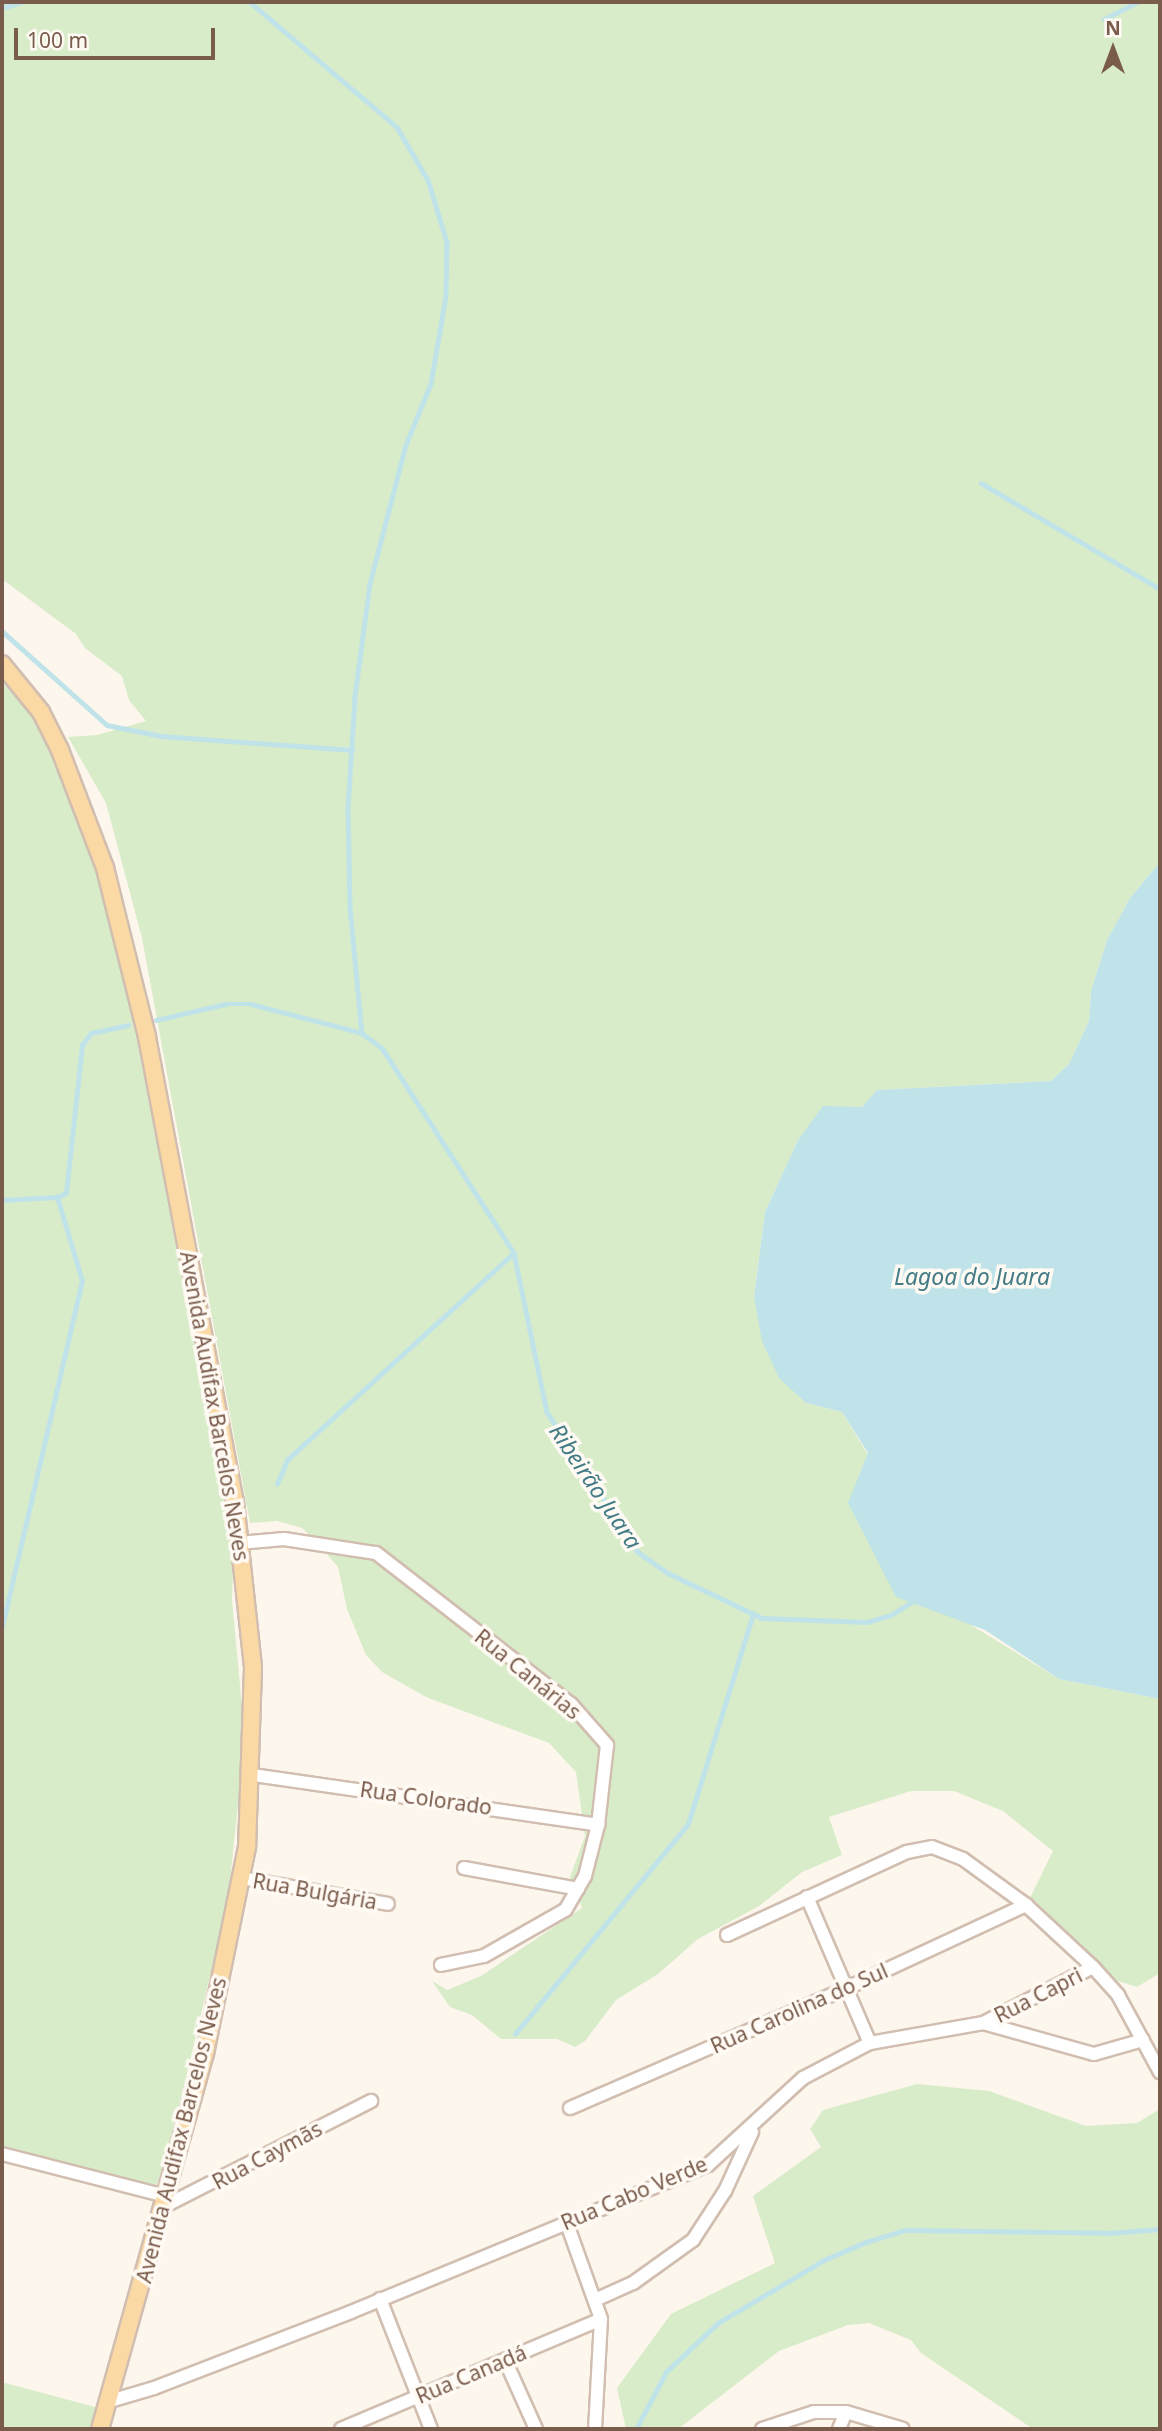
<!DOCTYPE html>
<meta charset="utf-8">
<style>
body{margin:0}
#map{position:relative;width:1162px;height:2431px;overflow:hidden;background:#fdf6ec;font-family:"Noto Sans",sans-serif}
div>[style]{position:absolute}
.green>*{inset:0;background:#d8ecc9}
.water>*{inset:0;background:#bfe3e8}
.stream>*{height:4.5px;margin:-2.25px;padding:0 2.25px;transform-origin:2.25px;border-radius:2.25px;background:#bfe3e8}
.roads{filter:drop-shadow(2px 0 #d1beb0) drop-shadow(-2px 0 #d1beb0) drop-shadow(0 2px #d1beb0) drop-shadow(0 -2px #d1beb0)}
.minor>*{height:12px;margin:-6px;padding:0 6px;transform-origin:6px;border-radius:6px;background:#fff}
.major>*{height:16px;margin:-8px;padding:0 8px;transform-origin:8px;border-radius:8px;background:#fbd9a5}
span{translate:-50% -50%;white-space:nowrap;text-align:center;line-height:1.15;-webkit-text-stroke:7px #fffaf3;paint-order:stroke}
.street-label{font-size:21px;color:#7a5c4d}
.water-label{font-size:23px;color:#437c86;font-style:italic}
.frame{position:absolute;inset:0;border:4px solid #7a5c4d;pointer-events:none}
.north{position:absolute;left:1078px;top:14px;width:70px;height:70px;-webkit-text-stroke:5px #fffaf3;paint-order:stroke;rotate:0deg;font-size:19px;font-weight:700;line-height:28px;text-align:center;color:#7a5c4d}
.north::after{content:'';display:block;margin:auto;width:24px;height:32px;background:#7a5c4d;clip-path:polygon(50% 0,100% 100%,50% 72%,0 100%)}
.scale{position:absolute;left:14px;top:28px;width:201px;height:32px;box-sizing:border-box;border:4px solid #7a5c4d;border-top:0;padding-left:9px;font-size:21px;line-height:24px;white-space:nowrap;color:#7a5c4d;-webkit-text-stroke:5px #fffaf3;paint-order:stroke}
</style>
<div id="map">
<div class="green">
<i style="clip-path:polygon(2px 2px,1160px 2px,1160px 862px,1130px 898px,1107px 940px,1091px 991px,1089px 1021px,1069px 1064px,1051px 1081px,878px 1090px,862px 1107px,798px 1140px,765px 1212px,754px 1297px,806px 1403px,842px 1412px,971px 1625px,1059px 1679px,1160px 1699px,1160px 1973px,1137px 1987px,1118px 1981px,1027px 1904px,1053px 1851px,1003px 1811px,954px 1791px,911px 1791px,829px 1817px,842px 1855px,802px 1872px,759px 1906px,698px 1939px,658px 1974px,616px 2000px,585px 2041px,575px 2047px,557px 2039px,501px 2039px,472px 2015px,450px 2007px,432px 1981px,447px 1990px,481px 1976px,582px 1908px,570px 1877px,585px 1836px,576px 1772px,549px 1743px,426px 1697px,382px 1672px,366px 1655px,347px 1609px,338px 1567px,318px 1544px,302px 1528px,277px 1521px,250px 1523px,142px 938px,106px 803px,68px 737px,97px 735px,146px 721px,129px 700px,122px 676px,85px 648px,76px 634px,2px 579px)"></i>
<i style="clip-path:polygon(2px 682px,29px 712px,87px 811px,122px 942px,214px 1453px,235px 1501px,232px 1600px,245px 1738px,228px 1900px,167px 2158px,155px 2189px,2px 2145px)"></i>
<i style="clip-path:polygon(917px 2084px,989px 2091px,1086px 2126px,1137px 2123px,1160px 2109px,1160px 2429px,1033px 2429px,921px 2353px,911px 2340px,869px 2323px,848px 2325px,779px 2351px,678px 2429px,626px 2429px,617px 2388px,671px 2314px,775px 2263px,753px 2196px,821px 2147px,810px 2129px,823px 2110px)"></i>
<i style="clip-path:polygon(2px 2382px,95px 2407px,93px 2428px,2px 2429px)"></i>
</div>
<div class="water">
<i style="clip-path:polygon(1160px 862px,1160px 1699px,1059px 1679px,985px 1630px,896px 1597px,848px 1503px,868px 1453px,842px 1412px,806px 1403px,779px 1378px,762px 1341px,754px 1297px,765px 1212px,798px 1140px,823px 1106px,862px 1107px,877px 1090px,1051px 1081px,1069px 1064px,1089px 1021px,1091px 991px,1107px 940px,1130px 898px)"></i>
</div>
<div class="stream">
<i style="left:250px;top:2px;width:193px;rotate:40.4deg"></i>
<i style="left:397px;top:127px;width:61px;rotate:59.7deg"></i>
<i style="left:428px;top:180px;width:65px;rotate:73deg"></i>
<i style="left:447px;top:242px;width:54px;rotate:91.1deg"></i>
<i style="left:446px;top:296px;width:89px;rotate:99.7deg"></i>
<i style="left:431px;top:384px;width:66px;rotate:112.3deg"></i>
<i style="left:406px;top:445px;width:144px;rotate:104.5deg"></i>
<i style="left:370px;top:584px;width:114px;rotate:97.6deg"></i>
<i style="left:355px;top:697px;width:111px;rotate:93.6deg"></i>
<i style="left:348px;top:808px;width:99px;rotate:88.8deg"></i>
<i style="left:350px;top:907px;width:127px;rotate:84.6deg"></i>
<i style="left:2px;top:8px;width:21px;rotate:-17deg"></i>
<i style="left:1104px;top:19px;width:37px;rotate:-27deg"></i>
<i style="left:981px;top:483px;width:208px;rotate:30.6deg"></i>
<i style="left:2px;top:631px;width:141px;rotate:41.8deg"></i>
<i style="left:107px;top:725px;width:55px;rotate:11.5deg"></i>
<i style="left:161px;top:736px;width:192px;rotate:4.2deg"></i>
<i style="left:156px;top:1020px;width:72px;rotate:-12.9deg"></i>
<i style="left:226px;top:1004px;width:25px"></i>
<i style="left:251px;top:1004px;width:115px;rotate:14.6deg"></i>
<i style="left:362px;top:1033px;width:25px;rotate:37deg"></i>
<i style="left:382px;top:1048px;width:244px;rotate:57.2deg"></i>
<i style="left:514px;top:1253px;width:162px;rotate:78.3deg"></i>
<i style="left:547px;top:1412px;width:167px;rotate:57deg"></i>
<i style="left:638px;top:1552px;width:37px;rotate:35deg"></i>
<i style="left:668px;top:1573px;width:104px;rotate:25.6deg"></i>
<i style="left:762px;top:1618px;width:105px;rotate:2.2deg"></i>
<i style="left:867px;top:1622px;width:25px;rotate:-16deg"></i>
<i style="left:891px;top:1615px;width:26px;rotate:-32deg"></i>
<i style="left:2px;top:1200px;width:55px;rotate:-3.1deg"></i>
<i style="left:57px;top:1197px;width:10px;rotate:-24deg"></i>
<i style="left:66px;top:1193px;width:149px;rotate:-83.8deg"></i>
<i style="left:82px;top:1045px;width:15px;rotate:-53deg"></i>
<i style="left:91px;top:1033px;width:38px;rotate:-12deg"></i>
<i style="left:277px;top:1484px;width:26px;rotate:-67deg"></i>
<i style="left:287px;top:1460px;width:307px;rotate:-42.4deg"></i>
<i style="left:2px;top:1627px;width:355px;rotate:-77deg"></i>
<i style="left:82px;top:1281px;width:88px;rotate:-106.6deg"></i>
<i style="left:515px;top:2034px;width:272px;rotate:-50.5deg"></i>
<i style="left:688px;top:1824px;width:220px;rotate:-72.8deg"></i>
<i style="left:636px;top:2429px;width:64px;rotate:-62.2deg"></i>
<i style="left:666px;top:2372px;width:71px;rotate:-43.3deg"></i>
<i style="left:718px;top:2323px;width:123px;rotate:-30.7deg"></i>
<i style="left:824px;top:2260px;width:46px;rotate:-23.2deg"></i>
<i style="left:866px;top:2242px;width:41px;rotate:-17.1deg"></i>
<i style="left:905px;top:2230px;width:204px;rotate:0.8deg"></i>
<i style="left:1109px;top:2233px;width:51px;rotate:-4.5deg"></i>
</div>
<div class="roads">
<div class="minor">
<i style="left:239px;top:1543px;width:45px;rotate:-5.1deg"></i>
<i style="left:284px;top:1539px;width:93px;rotate:8.7deg"></i>
<i style="left:376px;top:1553px;width:247px;rotate:37.8deg"></i>
<i style="left:571px;top:1704px;width:55px;rotate:48.7deg"></i>
<i style="left:607px;top:1745px;width:81px;rotate:96.4deg"></i>
<i style="left:598px;top:1825px;width:53px;rotate:104.3deg"></i>
<i style="left:585px;top:1876px;width:39px;rotate:120deg"></i>
<i style="left:565px;top:1910px;width:93px;rotate:150.4deg"></i>
<i style="left:484px;top:1956px;width:44px;rotate:168.2deg"></i>
<i style="left:253px;top:1775px;width:349px;rotate:8.2deg"></i>
<i style="left:464px;top:1868px;width:116px;rotate:10.4deg"></i>
<i style="left:241px;top:1878px;width:149px;rotate:10deg"></i>
<i style="left:807px;top:1897px;width:159px;rotate:66.7deg"></i>
<i style="left:727px;top:1935px;width:198px;rotate:-24.8deg"></i>
<i style="left:907px;top:1852px;width:25px;rotate:-11deg"></i>
<i style="left:932px;top:1847px;width:33px;rotate:21deg"></i>
<i style="left:963px;top:1859px;width:78px;rotate:36.1deg"></i>
<i style="left:1026px;top:1905px;width:91px;rotate:42.8deg"></i>
<i style="left:1093px;top:1967px;width:38px;rotate:48deg"></i>
<i style="left:1118px;top:1995px;width:88px;rotate:61.4deg"></i>
<i style="left:983px;top:2023px;width:123px;rotate:-27deg"></i>
<i style="left:570px;top:2108px;width:300px;rotate:-23.4deg"></i>
<i style="left:845px;top:1989px;width:200px;rotate:-24.9deg"></i>
<i style="left:2px;top:2154px;width:168px;rotate:14.4deg"></i>
<i style="left:161px;top:2208px;width:236px;rotate:-27deg"></i>
<i style="left:566px;top:2221px;width:104px;rotate:70.3deg"></i>
<i style="left:601px;top:2319px;width:110px;rotate:93.1deg"></i>
<i style="left:380px;top:2299px;width:140px;rotate:68.6deg"></i>
<i style="left:595px;top:2300px;width:42px;rotate:-24.1deg"></i>
<i style="left:633px;top:2283px;width:74px;rotate:-35.6deg"></i>
<i style="left:693px;top:2240px;width:59px;rotate:-56.9deg"></i>
<i style="left:725px;top:2191px;width:65px;rotate:-65.4deg"></i>
<i style="left:505px;top:2360px;width:76px;rotate:65.8deg"></i>
<i style="left:110px;top:2401px;width:46px;rotate:-16.5deg"></i>
<i style="left:154px;top:2388px;width:211px;rotate:-21.1deg"></i>
<i style="left:351px;top:2312px;width:386px;rotate:-22.4deg"></i>
<i style="left:708px;top:2165px;width:129px;rotate:-42.5deg"></i>
<i style="left:803px;top:2078px;width:76px;rotate:-27.6deg"></i>
<i style="left:870px;top:2043px;width:115px;rotate:-10deg"></i>
<i style="left:983px;top:2023px;width:115px;rotate:15.6deg"></i>
<i style="left:1094px;top:2054px;width:51px;rotate:-15.9deg"></i>
<i style="left:341px;top:2429px;width:282px;rotate:-22.9deg"></i>
<i style="left:762px;top:2429px;width:55px;rotate:-18.1deg"></i>
<i style="left:814px;top:2412px;width:32px"></i>
<i style="left:846px;top:2412px;width:59px;rotate:16.6deg"></i>
<i style="left:839px;top:2429px;width:18px;rotate:-68deg"></i>
</div>
<div class="major">
<i style="left:2px;top:664px;width:62px;rotate:50.9deg"></i>
<i style="left:41px;top:712px;width:42px;rotate:63.4deg"></i>
<i style="left:60px;top:750px;width:126px;rotate:69.1deg"></i>
<i style="left:105px;top:868px;width:174px;rotate:76deg"></i>
<i style="left:147px;top:1037px;width:472px;rotate:79.3deg"></i>
<i style="left:235px;top:1501px;width:168px;rotate:83.8deg"></i>
<i style="left:253px;top:1668px;width:179px;rotate:91.9deg"></i>
<i style="left:247px;top:1847px;width:210px;rotate:101.5deg"></i>
<i style="left:205px;top:2053px;width:390px;rotate:105.6deg"></i>
</div>
</div>
<div class="street-label">
<span style="left:215px;top:1406px;rotate:80deg">Avenida Audifax Barcelos Neves</span>
<span style="left:528px;top:1674px;rotate:39deg">Rua Canárias</span>
<span style="left:426px;top:1798px;rotate:8deg">Rua Colorado</span>
<span style="left:315px;top:1891px;rotate:10deg">Rua Bulgária</span>
<span style="left:1038px;top:1995px;rotate:-27deg">Rua Capri</span>
<span style="left:799px;top:2008px;rotate:-24deg">Rua Carolina do Sul</span>
<span style="left:181px;top:2130px;rotate:-76deg">Avenida Audifax Barcelos Neves</span>
<span style="left:267px;top:2155px;rotate:-28deg">Rua Caymãs</span>
<span style="left:634px;top:2193px;rotate:-23deg">Rua Cabo Verde</span>
<span style="left:471px;top:2374px;rotate:-23deg">Rua Canadá</span>
</div>
<div class="water-label">
<span style="left:972px;top:1276px">Lagoa do Juara</span>
<span style="left:596px;top:1486px;rotate:56deg">Ribeirão Juara</span>
</div>
<div class="frame"></div>
<div class="north">N</div>
<div class="scale">100 m</div>
</div>
